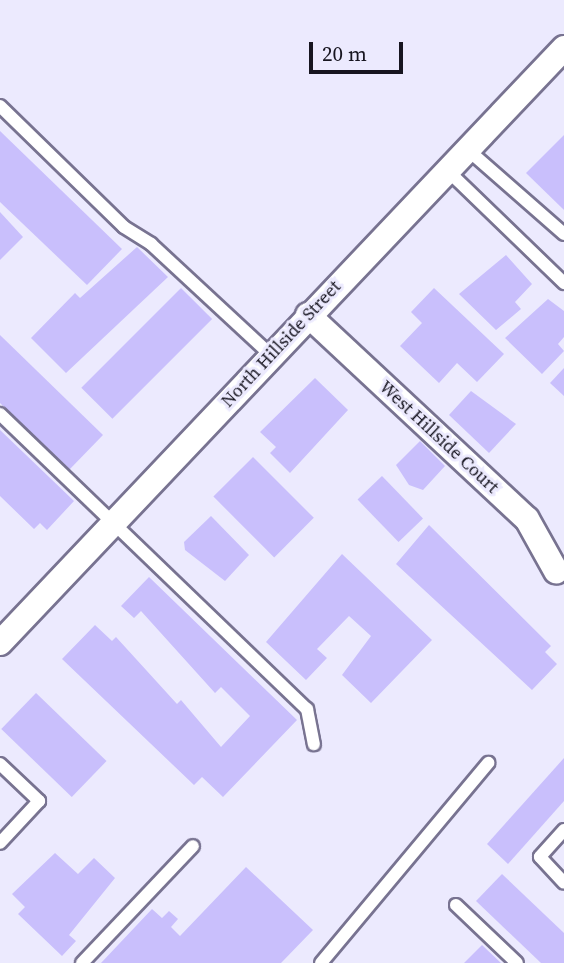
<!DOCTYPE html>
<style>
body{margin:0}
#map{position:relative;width:564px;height:963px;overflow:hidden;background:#eceafe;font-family:"Source Serif 4",serif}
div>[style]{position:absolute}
.building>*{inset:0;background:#c9bffc;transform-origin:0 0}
.roads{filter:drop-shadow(2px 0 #787391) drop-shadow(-2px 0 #787391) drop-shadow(0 2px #787391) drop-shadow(0 -2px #787391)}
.service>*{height:12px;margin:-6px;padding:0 6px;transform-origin:6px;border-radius:6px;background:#fff}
.minor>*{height:24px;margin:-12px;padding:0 12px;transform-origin:12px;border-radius:12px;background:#fff}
span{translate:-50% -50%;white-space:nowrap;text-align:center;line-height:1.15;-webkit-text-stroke:6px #eceafe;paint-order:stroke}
.street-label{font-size:18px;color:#171520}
.scale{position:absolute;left:309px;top:42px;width:94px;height:32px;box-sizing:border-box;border:4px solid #171520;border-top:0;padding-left:9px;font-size:21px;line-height:24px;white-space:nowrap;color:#171520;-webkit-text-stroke:5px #eceafe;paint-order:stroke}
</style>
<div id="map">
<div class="building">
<i style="clip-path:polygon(0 131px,122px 249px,87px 285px,0 202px)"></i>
<i style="clip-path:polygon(564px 135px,564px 210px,526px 173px)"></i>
<i style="clip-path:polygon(0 212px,23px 237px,0 260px)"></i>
<i style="clip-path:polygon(137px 247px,168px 277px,66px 373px,31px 338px,75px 293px,80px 298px)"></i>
<i style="clip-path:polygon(506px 255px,532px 284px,515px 302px,521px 309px,496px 330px,459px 294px)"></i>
<i style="left:181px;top:288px;width:44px;height:141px;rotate:45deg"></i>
<i style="clip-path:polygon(434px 288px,504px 354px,477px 382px,457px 363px,439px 383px,400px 346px,422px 323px,411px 312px)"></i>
<i style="clip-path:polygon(548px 299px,564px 311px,564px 337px,558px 344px,564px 351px,542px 374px,505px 338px)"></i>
<i style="clip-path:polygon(0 335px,103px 435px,69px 470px,0 403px)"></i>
<i style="clip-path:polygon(564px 368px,564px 396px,550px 383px)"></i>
<i style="clip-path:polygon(315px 378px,348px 410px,290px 473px,270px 453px,276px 447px,260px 432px)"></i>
<i style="clip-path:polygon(471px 391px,516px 424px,489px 453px,449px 415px)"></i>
<i style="clip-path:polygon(0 430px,74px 501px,47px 530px,40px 523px,34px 529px,0 496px)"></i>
<i style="clip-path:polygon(420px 441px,445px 466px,423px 490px,409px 485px,396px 465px)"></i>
<i style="left:253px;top:457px;width:86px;height:56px;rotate:45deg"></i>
<i style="left:382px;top:476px;width:59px;height:34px;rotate:46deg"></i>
<i style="clip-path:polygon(211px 516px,249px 555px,225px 581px,185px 550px,184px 542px)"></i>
<i style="clip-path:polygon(429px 525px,551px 646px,545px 652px,557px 664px,532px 690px,396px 564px)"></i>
<i style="clip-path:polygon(342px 554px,432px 640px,371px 703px,342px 675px,371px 636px,349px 616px,317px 649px,327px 658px,306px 680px,266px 642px)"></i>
<i style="clip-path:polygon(149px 577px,297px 720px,223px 797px,202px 777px,194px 785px,62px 659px,95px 625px,112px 641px,116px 637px,177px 704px,181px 700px,221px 747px,250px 716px,221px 687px,215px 693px,141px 611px,134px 618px,121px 606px)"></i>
<i style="left:36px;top:693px;width:98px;height:50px;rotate:44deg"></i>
<i style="clip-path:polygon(564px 758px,564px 801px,508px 864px,487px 844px)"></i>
<i style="clip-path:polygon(55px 853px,78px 874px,94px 858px,115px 878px,69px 935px,76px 941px,62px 956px,18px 914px,25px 907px,12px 894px)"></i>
<i style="clip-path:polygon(246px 867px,313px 930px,281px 963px,101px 963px,152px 909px,162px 918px,169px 911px,178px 919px,171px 927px,180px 936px)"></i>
<i style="clip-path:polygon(502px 874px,564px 933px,564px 963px,541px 963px,476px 901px)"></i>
<i style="clip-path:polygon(482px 945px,501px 963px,464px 963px)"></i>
</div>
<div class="roads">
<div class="service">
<i style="left:0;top:106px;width:173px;rotate:44.3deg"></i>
<i style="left:124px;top:227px;width:32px;rotate:32deg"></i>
<i style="left:151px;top:244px;width:163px;rotate:42.8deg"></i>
<i style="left:467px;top:149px;width:129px;rotate:41.2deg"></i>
<i style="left:447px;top:170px;width:163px;rotate:44deg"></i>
<i style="left:0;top:414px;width:426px;rotate:43.9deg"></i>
<i style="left:307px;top:709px;width:36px;rotate:79deg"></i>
<i style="left:0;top:764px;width:54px;rotate:43.5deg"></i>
<i style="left:39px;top:801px;width:57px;rotate:132.9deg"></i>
<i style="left:564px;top:830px;width:36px;rotate:132deg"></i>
<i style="left:540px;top:857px;width:35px;rotate:47deg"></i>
<i style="left:456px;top:905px;width:84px;rotate:43.6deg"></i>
<i style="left:82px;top:963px;width:161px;rotate:-46.5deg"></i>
<i style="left:321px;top:963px;width:261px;rotate:-50.1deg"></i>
</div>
<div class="minor">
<i style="left:308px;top:315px;width:299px;rotate:43deg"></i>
<i style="left:527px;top:519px;width:60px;rotate:60.9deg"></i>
<i style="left:0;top:643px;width:820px;rotate:-46.53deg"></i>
</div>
</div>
<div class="street-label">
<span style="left:281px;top:344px;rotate:-47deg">North Hillside Street</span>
<span style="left:439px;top:437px;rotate:43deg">West Hillside Court</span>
</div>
<div class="scale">20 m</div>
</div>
